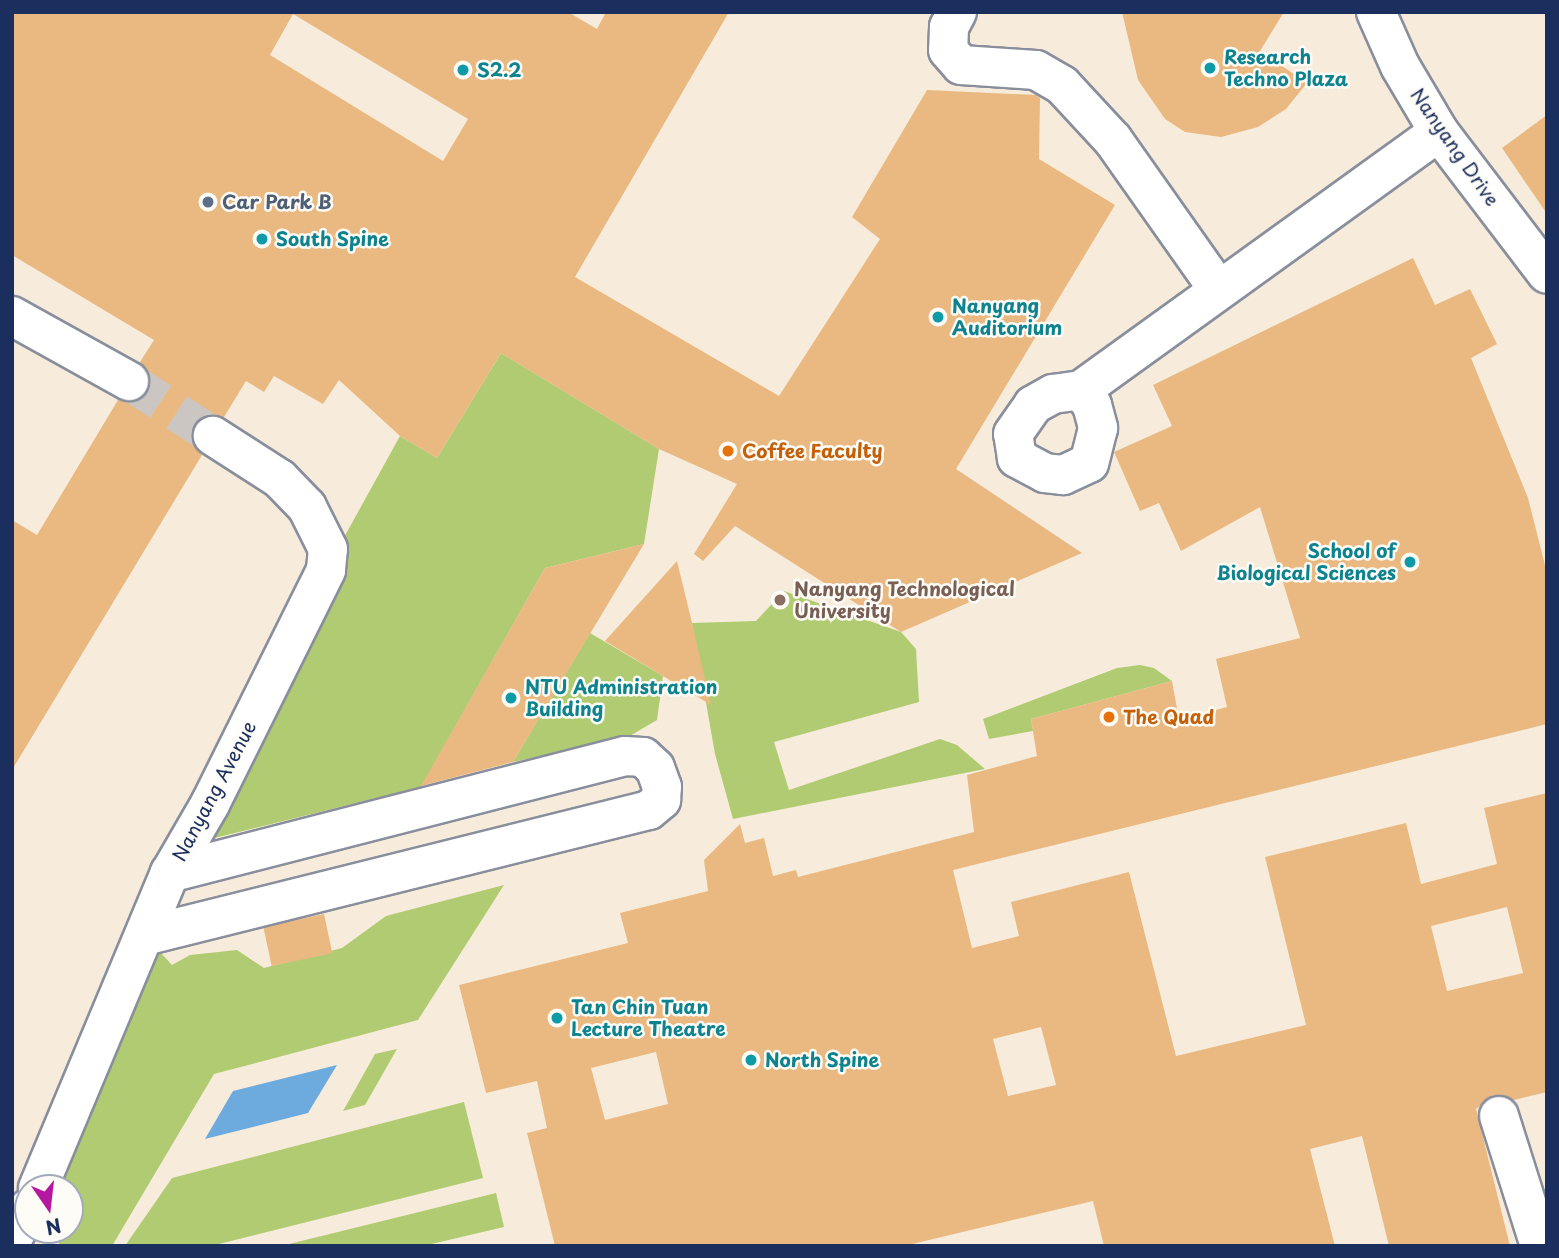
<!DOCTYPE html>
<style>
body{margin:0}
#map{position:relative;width:1559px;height:1258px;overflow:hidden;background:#f7ecdb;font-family:"Playpen Sans",sans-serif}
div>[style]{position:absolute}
.green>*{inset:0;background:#b0cb71}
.water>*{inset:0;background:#6dabdf}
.building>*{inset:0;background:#eab981;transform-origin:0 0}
.minor-tunnel>*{height:38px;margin-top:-19px;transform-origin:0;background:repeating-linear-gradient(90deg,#cbc6c2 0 38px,transparent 0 57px)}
.roads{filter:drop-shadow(2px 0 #898e9c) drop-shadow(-2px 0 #898e9c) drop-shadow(0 2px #898e9c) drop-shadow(0 -2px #898e9c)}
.minor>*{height:38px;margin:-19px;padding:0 19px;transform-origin:19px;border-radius:19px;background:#fff}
.dots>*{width:19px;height:19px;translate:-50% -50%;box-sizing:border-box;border:4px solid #fdfcf7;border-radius:50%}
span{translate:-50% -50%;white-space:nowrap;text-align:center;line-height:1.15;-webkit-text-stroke:5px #fdfcf7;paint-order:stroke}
.culture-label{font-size:19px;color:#0d838f;font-weight:700}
.left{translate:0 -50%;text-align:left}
.right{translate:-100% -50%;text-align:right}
.street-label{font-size:19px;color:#1b2f5e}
.service-label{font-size:19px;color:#4e5e75;font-weight:700}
.food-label{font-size:19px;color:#c56008;font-weight:700}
.education-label{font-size:19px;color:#785e54;font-weight:700}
.frame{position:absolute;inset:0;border:14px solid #1b2f5e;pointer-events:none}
.north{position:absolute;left:14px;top:1174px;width:70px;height:70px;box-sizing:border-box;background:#fdfcf7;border:2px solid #a3aaba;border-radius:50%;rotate:166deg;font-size:19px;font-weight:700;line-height:28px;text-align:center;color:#1b2f5e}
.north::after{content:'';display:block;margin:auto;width:24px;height:32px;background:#b5179e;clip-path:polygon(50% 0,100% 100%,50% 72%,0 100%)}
</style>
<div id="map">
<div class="green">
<i style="clip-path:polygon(501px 353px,659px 449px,644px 544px,545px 568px,421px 787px,186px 845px,326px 570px,400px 436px,437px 458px)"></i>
<i style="clip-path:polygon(784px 591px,901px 632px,916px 649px,919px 702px,774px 742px,789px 790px,940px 739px,957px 745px,985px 769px,733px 819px,715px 754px,692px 623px,756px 621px)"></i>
<i style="clip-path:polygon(590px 633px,663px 676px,657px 720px,628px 737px,513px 762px)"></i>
<i style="clip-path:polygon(1140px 665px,1154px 668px,1172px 681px,1031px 719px,1033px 731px,989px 739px,983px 719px,1117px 668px)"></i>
<i style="clip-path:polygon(504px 885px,418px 1020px,214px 1074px,112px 1246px,60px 1246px,55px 1230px,70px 1230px,70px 1188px,56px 1188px,154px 956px,161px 953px,172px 965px,190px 955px,237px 950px,264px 968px,342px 948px,386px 916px)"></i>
<i style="clip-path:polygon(397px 1049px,365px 1105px,343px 1111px,375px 1054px)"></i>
<i style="clip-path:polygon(464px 1102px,483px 1178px,211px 1246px,125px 1246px,172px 1178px)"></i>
<i style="clip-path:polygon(496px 1193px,504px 1227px,423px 1246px,281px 1246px)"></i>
</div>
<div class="water">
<i style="clip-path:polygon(337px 1065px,308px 1113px,205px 1139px,233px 1091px)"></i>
</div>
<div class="building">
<i style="clip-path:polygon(evenodd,12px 12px,568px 12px,597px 29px,606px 12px,729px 12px,575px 277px,779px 396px,880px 239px,852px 217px,927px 90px,1036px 95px,1040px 98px,1039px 159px,1115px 205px,956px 469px,1082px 553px,901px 632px,735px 526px,703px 561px,694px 554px,737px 484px,659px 449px,501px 353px,437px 458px,400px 436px,339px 380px,323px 404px,274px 376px,264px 392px,246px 381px,224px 417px,204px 416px,194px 425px,193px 445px,202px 455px,12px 770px,12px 520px,37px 535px,118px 400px,130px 403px,148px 392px,151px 380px,140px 362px,154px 340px,12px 255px,12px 12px,293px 14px,468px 119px,443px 161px,270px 55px,293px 14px)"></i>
<i style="clip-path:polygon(1122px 12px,1284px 12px,1260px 51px,1307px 83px,1286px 109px,1258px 127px,1221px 137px,1185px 132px,1165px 119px,1138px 80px)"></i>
<i style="clip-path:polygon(1547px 115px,1547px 214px,1502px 148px)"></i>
<i style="clip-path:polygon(evenodd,1413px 258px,1435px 305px,1470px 289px,1497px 344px,1471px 358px,1528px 498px,1547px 573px,1547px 724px,953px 870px,972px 948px,1019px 936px,1011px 902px,1129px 872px,1176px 1056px,1306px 1025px,1265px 857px,1406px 823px,1421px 884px,1497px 864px,1484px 808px,1547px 793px,1547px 1092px,1514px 1100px,1493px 1095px,1476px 1109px,1510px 1246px,1389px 1246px,1362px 1136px,1310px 1149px,1335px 1246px,1104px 1246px,1093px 1201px,904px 1246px,555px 1246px,527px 1133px,547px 1128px,537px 1081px,486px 1093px,459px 985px,628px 943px,620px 913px,708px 891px,704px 860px,740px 824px,745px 843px,764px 838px,773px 876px,796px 870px,798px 877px,974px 832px,967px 775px,1037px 756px,1031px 719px,1172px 681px,1179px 720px,1227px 707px,1216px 659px,1300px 638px,1260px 507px,1181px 551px,1159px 503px,1140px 511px,1114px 452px,1172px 426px,1153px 385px,1413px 258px,1507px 907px,1523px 973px,1447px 991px,1431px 926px,1507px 907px,1413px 258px,1041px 1027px,1056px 1085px,1008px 1096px,993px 1039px,1041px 1027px,1413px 258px,656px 1052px,668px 1104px,605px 1120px,591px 1068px,656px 1052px)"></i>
<i style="clip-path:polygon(644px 544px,513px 762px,421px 786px,545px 568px)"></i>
<i style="clip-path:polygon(677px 561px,692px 623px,711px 705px,605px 641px)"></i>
<i style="left:324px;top:914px;width:40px;height:62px;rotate:78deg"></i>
</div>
<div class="minor-tunnel">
<i style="left:129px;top:381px;width:100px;rotate:33.2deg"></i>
</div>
<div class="roads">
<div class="minor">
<i style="left:957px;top:12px;width:17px;rotate:118deg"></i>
<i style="left:949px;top:27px;width:23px;rotate:92deg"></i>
<i style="left:948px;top:50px;width:20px;rotate:49deg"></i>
<i style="left:961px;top:65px;width:75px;rotate:3.8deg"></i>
<i style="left:1036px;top:70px;width:30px;rotate:30deg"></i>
<i style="left:1062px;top:85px;width:75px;rotate:47.2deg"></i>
<i style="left:1113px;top:140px;width:182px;rotate:54.8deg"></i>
<i style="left:1376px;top:12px;width:59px;rotate:66deg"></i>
<i style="left:1400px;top:66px;width:77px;rotate:59.4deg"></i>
<i style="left:1439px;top:132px;width:178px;rotate:52.7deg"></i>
<i style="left:12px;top:316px;width:134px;rotate:29.1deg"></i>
<i style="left:1081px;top:390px;width:19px;rotate:54deg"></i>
<i style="left:1092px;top:405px;width:24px;rotate:75deg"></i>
<i style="left:1098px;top:428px;width:36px;rotate:104deg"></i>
<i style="left:1089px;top:463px;width:29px;rotate:155deg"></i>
<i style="left:1063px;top:475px;width:18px;rotate:-174deg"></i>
<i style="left:1045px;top:473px;width:32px;rotate:-152deg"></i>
<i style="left:1017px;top:458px;width:24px;rotate:-99deg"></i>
<i style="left:1013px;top:434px;width:35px;rotate:-55deg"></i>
<i style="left:1033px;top:405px;width:23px;rotate:-29deg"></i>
<i style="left:1053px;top:394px;width:28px;rotate:-8deg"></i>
<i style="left:1081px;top:390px;width:441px;rotate:-35.8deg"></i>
<i style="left:144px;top:936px;width:520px;rotate:-14.01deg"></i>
<i style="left:649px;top:810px;width:16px;rotate:-40deg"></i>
<i style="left:661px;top:800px;width:13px;rotate:-86deg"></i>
<i style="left:662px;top:787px;width:20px;rotate:-110deg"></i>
<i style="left:655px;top:768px;width:16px;rotate:-137deg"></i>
<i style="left:643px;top:757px;width:18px;rotate:-177deg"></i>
<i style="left:625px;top:756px;width:470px;rotate:165.6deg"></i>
<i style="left:1499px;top:1116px;width:136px;rotate:72.5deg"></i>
<i style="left:38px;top:1188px;width:342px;rotate:-67.3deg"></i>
<i style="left:170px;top:873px;width:80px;rotate:-59.9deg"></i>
<i style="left:210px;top:804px;width:261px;rotate:-63.6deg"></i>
<i style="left:326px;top:570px;width:21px;rotate:-85deg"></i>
<i style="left:328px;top:549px;width:47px;rotate:-116.6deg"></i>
<i style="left:307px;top:507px;width:39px;rotate:-134deg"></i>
<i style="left:280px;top:479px;width:80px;rotate:-147.3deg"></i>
<i style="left:12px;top:1240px;width:35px;rotate:-63deg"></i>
</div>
</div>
<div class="dots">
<i style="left:1210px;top:68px;background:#0f9aa8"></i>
<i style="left:463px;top:70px;background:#0f9aa8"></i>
<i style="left:208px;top:202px;background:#5c6f8a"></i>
<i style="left:262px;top:239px;background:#0f9aa8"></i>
<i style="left:938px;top:317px;background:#0f9aa8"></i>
<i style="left:728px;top:451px;background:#e8710a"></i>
<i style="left:1410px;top:562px;background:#0f9aa8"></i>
<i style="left:780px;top:600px;background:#8d6e63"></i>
<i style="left:511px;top:698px;background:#0f9aa8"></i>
<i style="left:1109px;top:717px;background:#e8710a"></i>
<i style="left:557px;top:1018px;background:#0f9aa8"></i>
<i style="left:751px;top:1060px;background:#0f9aa8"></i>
</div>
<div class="culture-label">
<span class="left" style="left:1224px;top:68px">Research<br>Techno Plaza</span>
<span class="left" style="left:477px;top:70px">S2.2</span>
<span class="left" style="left:276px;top:239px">South Spine</span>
<span class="left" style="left:952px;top:317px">Nanyang<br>Auditorium</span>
<span class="right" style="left:1396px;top:562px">School of<br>Biological Sciences</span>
<span class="left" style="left:525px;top:698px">NTU Administration<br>Building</span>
<span class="left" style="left:571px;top:1018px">Tan Chin Tuan<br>Lecture Theatre</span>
<span class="left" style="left:765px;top:1060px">North Spine</span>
</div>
<div class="street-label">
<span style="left:1455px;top:147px;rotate:55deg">Nanyang Drive</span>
<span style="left:214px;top:791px;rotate:-62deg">Nanyang Avenue</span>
</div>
<div class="service-label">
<span class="left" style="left:222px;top:202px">Car Park B</span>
</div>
<div class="food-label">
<span class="left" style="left:742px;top:451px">Coffee Faculty</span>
<span class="left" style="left:1123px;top:717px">The Quad</span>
</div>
<div class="education-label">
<span class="left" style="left:794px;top:600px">Nanyang Technological<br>University</span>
</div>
<div class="frame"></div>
<div class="north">N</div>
</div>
